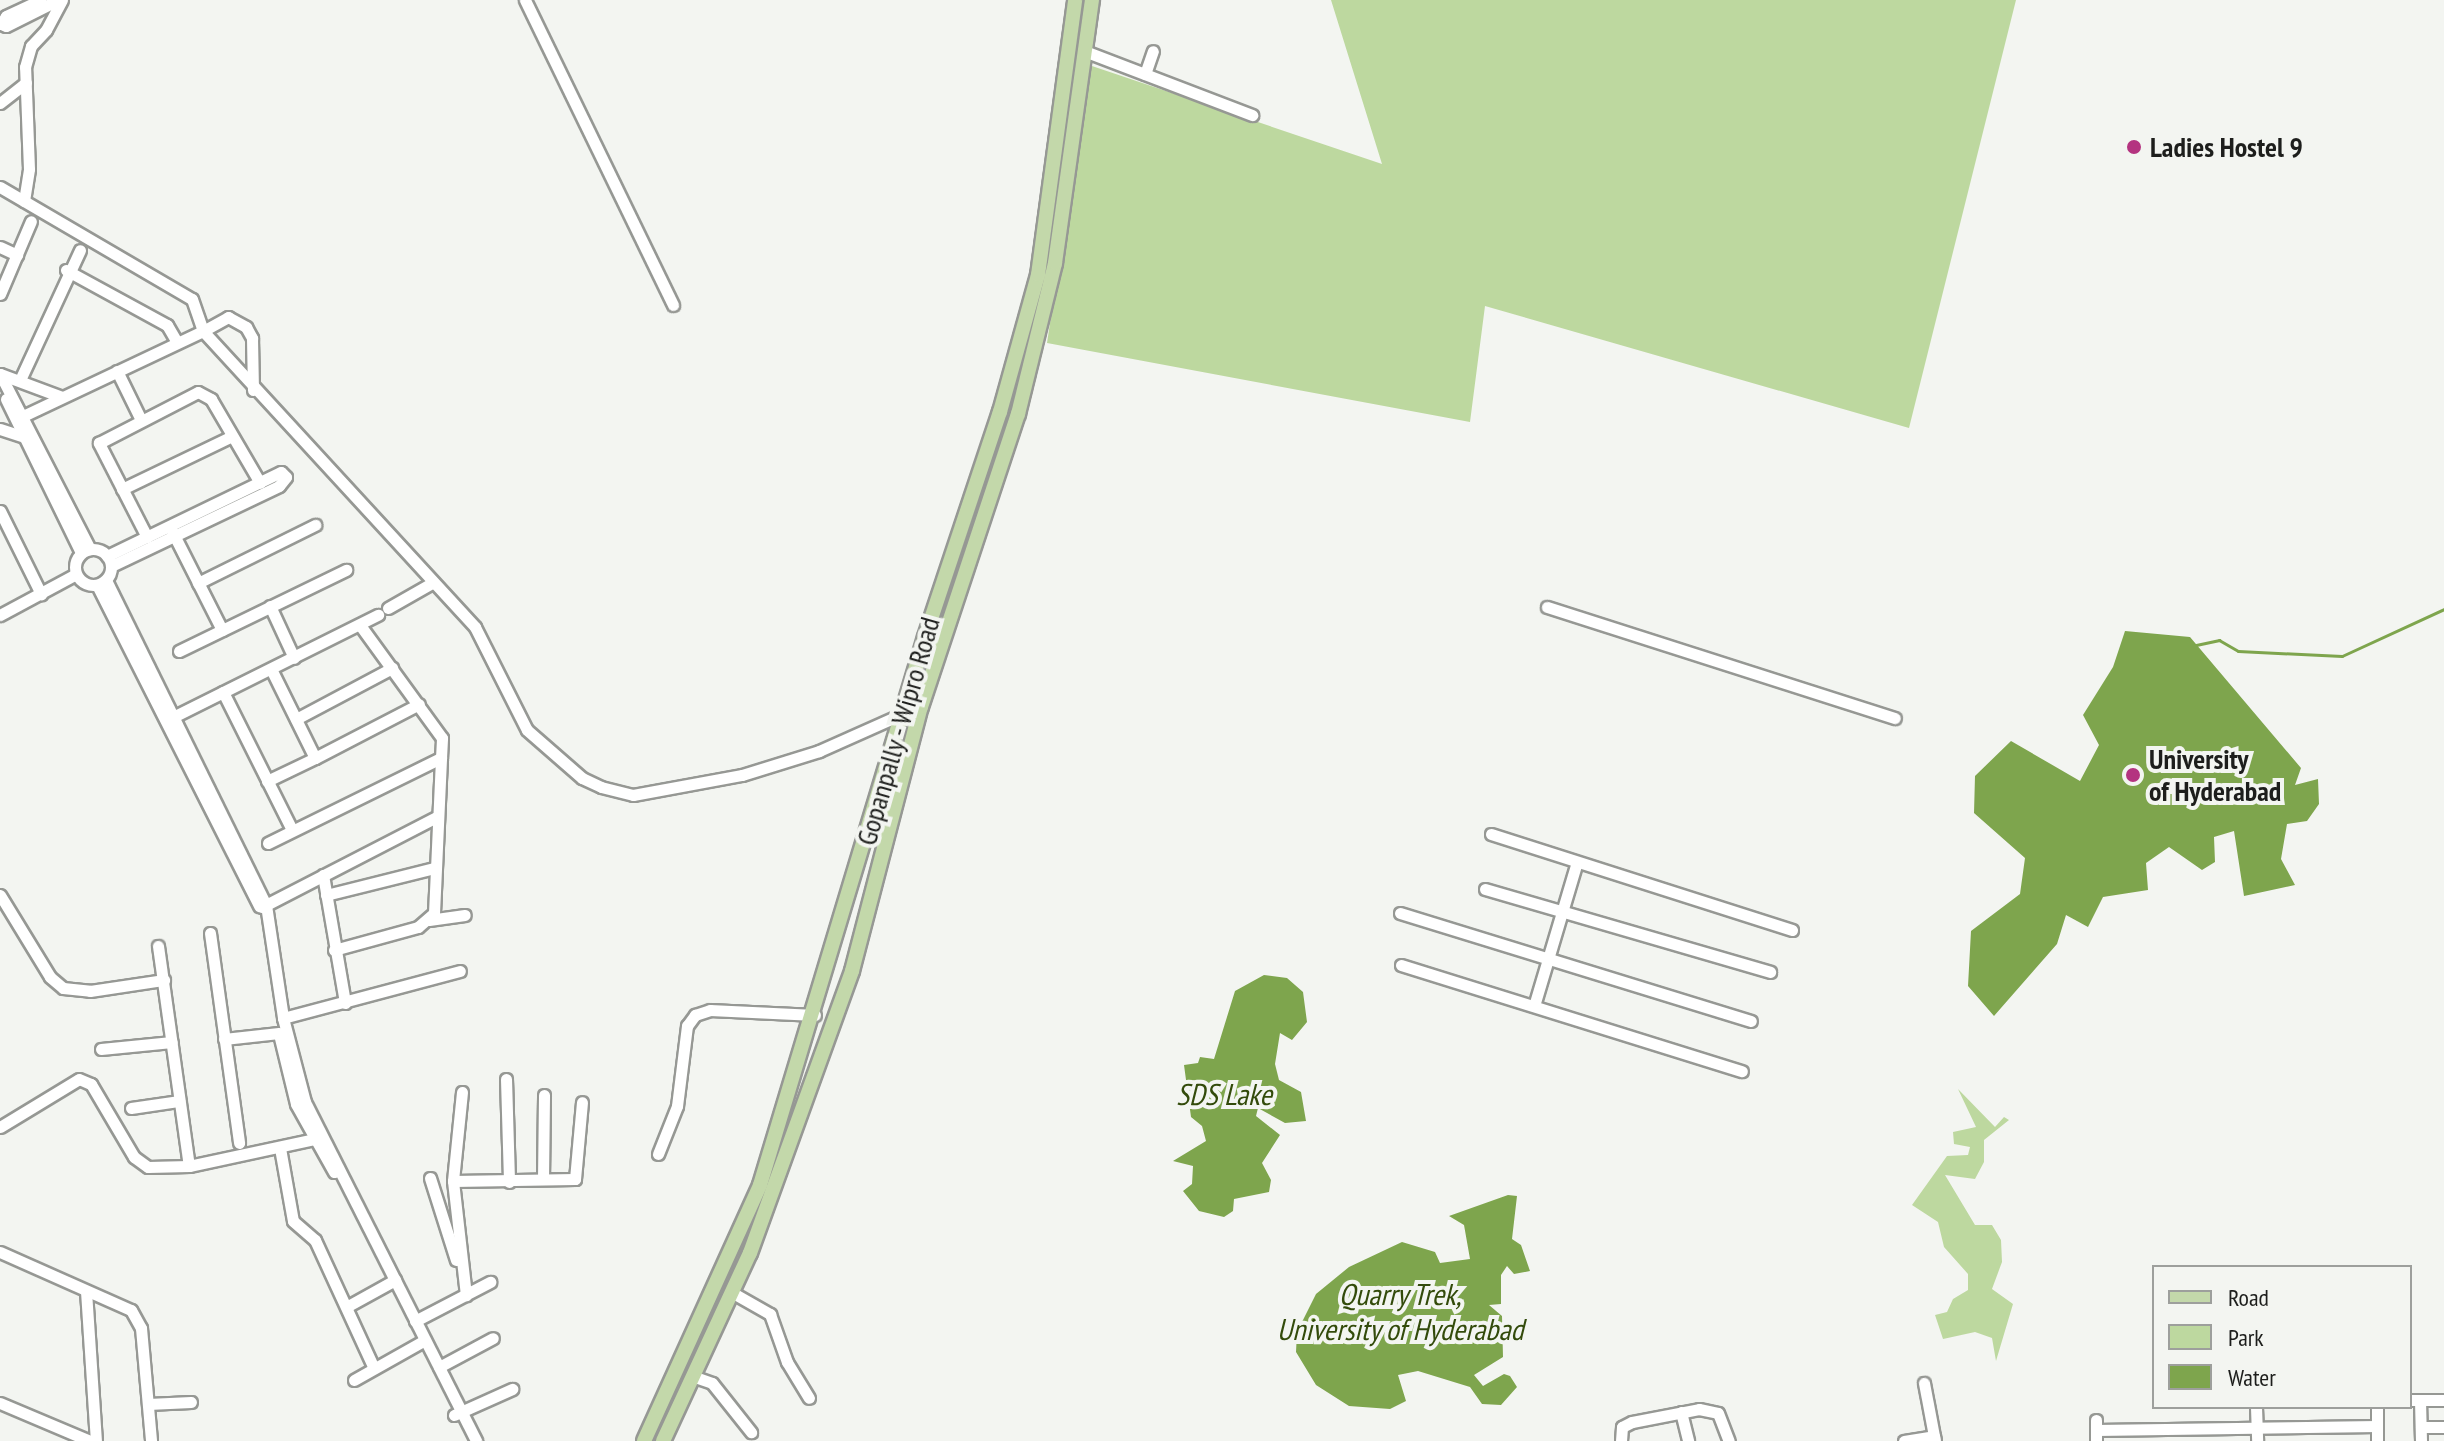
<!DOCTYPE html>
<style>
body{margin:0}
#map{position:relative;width:2444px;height:1441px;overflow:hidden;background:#f3f5f1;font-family:"PT Sans Narrow",sans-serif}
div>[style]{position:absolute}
.green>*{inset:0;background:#bdd89f}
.water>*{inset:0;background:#7ea54d}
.stream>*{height:3px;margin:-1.5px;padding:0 1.5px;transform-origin:1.5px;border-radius:1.5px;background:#7ea54d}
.roads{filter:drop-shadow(2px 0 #969894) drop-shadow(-2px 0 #969894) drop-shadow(0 2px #969894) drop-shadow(0 -2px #969894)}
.minor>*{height:11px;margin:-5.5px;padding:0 5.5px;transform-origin:5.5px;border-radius:5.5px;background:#fff}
.minor>.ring{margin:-5.5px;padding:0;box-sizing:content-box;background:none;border:11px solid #fff;border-radius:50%}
.major>*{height:14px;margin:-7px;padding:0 7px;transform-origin:7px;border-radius:7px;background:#c3d8aa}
.dots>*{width:22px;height:22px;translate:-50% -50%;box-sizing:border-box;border:4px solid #f3f5f1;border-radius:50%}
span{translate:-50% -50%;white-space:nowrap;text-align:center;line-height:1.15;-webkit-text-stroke:8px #f3f5f1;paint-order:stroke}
.poi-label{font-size:28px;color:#1d1e1c;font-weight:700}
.left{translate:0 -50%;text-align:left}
.street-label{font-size:28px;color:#1d1e1c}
.water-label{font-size:30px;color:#334b0b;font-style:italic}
.legend{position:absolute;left:2152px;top:1265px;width:260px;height:144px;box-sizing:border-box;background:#f3f5f1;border:2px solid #9d9f9c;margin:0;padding:10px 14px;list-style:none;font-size:24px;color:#1d1e1c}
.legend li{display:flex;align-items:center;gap:16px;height:40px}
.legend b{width:40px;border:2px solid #9d9f9c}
</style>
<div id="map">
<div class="green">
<i style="clip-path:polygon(1331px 0,2016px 0,1909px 428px,1485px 306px,1470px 422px,1047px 343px,1089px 65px,1382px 164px)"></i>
<i style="clip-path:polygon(1958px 1089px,1995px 1127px,2004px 1117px,2009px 1120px,1984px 1140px,1984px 1162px,1975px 1179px,1945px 1175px,1975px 1225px,1992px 1225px,2001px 1240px,2002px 1262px,1992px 1289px,2013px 1304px,1996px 1361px,1992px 1338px,1975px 1332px,1943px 1339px,1935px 1315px,1947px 1312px,1953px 1299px,1968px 1290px,1968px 1274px,1944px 1247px,1938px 1222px,1912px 1205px,1947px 1156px,1968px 1155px,1970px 1147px,1954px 1144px,1953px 1132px,1976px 1127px)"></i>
</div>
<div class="water">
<i style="clip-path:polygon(2125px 631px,2190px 637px,2301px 768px,2295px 785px,2318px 779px,2319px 804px,2307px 821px,2287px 824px,2281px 859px,2295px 885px,2244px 896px,2234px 831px,2214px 837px,2215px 862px,2202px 870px,2169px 847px,2146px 863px,2148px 890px,2103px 897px,2088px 927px,2066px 915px,2057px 944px,1994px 1016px,1968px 986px,1971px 931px,2020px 894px,2025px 858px,1974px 813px,1975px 776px,2011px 741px,2080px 781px,2099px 745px,2083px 715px,2113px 667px)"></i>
<i style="clip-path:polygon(1264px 975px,1287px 978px,1303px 992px,1307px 1022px,1292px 1040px,1280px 1033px,1275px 1064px,1279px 1080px,1301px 1092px,1306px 1121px,1285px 1123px,1258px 1108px,1256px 1116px,1280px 1135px,1262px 1163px,1271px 1180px,1269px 1192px,1234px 1199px,1233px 1211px,1224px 1217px,1199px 1211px,1183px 1191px,1192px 1184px,1193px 1166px,1173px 1161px,1206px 1141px,1202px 1126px,1191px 1117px,1184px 1065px,1198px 1063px,1200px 1057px,1214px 1059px,1235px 991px)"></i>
<i style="clip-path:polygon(1508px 1195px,1517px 1196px,1512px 1239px,1521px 1245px,1530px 1271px,1514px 1274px,1507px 1266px,1501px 1275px,1501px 1304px,1489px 1305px,1502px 1316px,1503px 1357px,1474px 1375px,1483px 1386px,1504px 1374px,1510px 1376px,1517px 1387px,1501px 1405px,1482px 1404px,1470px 1387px,1418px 1371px,1398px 1375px,1406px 1401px,1390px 1409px,1349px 1406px,1316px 1385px,1296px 1352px,1297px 1332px,1316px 1294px,1349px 1267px,1402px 1242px,1435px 1252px,1440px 1263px,1470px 1259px,1464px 1225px,1449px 1216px)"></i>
</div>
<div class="stream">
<i style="left:2196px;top:645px;width:24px;rotate:-12deg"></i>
<i style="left:2219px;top:640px;width:22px;rotate:30deg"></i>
<i style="left:2238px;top:651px;width:104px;rotate:2.8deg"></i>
<i style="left:2342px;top:656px;width:112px;rotate:-24.7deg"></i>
</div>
<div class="roads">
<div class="minor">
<i style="left:525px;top:0;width:339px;rotate:64.1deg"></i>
<i style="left:1px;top:24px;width:5px;rotate:22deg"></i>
<i style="left:6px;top:26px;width:58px;rotate:-26.6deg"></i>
<i style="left:1px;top:24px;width:9px;rotate:-58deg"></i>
<i style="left:6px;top:16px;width:38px;rotate:-25deg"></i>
<i style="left:1087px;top:52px;width:177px;rotate:20.9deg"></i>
<i style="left:1145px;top:74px;width:24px;rotate:-71deg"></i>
<i style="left:0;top:103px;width:33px;rotate:-38deg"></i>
<i style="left:0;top:187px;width:222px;rotate:30.3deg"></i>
<i style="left:192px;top:299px;width:34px;rotate:71deg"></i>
<i style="left:203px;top:331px;width:29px;rotate:-29deg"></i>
<i style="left:228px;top:317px;width:21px;rotate:29deg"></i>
<i style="left:246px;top:327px;width:13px;rotate:61deg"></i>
<i style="left:252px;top:338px;width:52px;rotate:88.9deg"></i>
<i style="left:24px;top:201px;width:32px;rotate:-81deg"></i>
<i style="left:29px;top:169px;width:102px;rotate:-92.2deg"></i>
<i style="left:25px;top:67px;width:22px;rotate:-74deg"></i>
<i style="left:31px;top:46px;width:22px;rotate:-47deg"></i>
<i style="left:46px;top:30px;width:34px;rotate:-62deg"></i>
<i style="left:0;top:247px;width:19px;rotate:25deg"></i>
<i style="left:66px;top:270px;width:115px;rotate:28.6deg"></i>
<i style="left:167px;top:325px;width:20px;rotate:60deg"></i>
<i style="left:0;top:294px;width:79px;rotate:-67deg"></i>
<i style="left:117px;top:371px;width:55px;rotate:63.9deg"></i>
<i style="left:0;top:374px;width:197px;rotate:62.8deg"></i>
<i style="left:0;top:374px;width:66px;rotate:20.4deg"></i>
<i style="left:20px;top:380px;width:143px;rotate:-65.2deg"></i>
<i style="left:6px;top:399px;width:171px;rotate:64deg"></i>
<i style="left:23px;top:416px;width:199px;rotate:-25.3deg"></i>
<i style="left:203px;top:331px;width:402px;rotate:47.4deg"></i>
<i style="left:475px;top:627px;width:115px;rotate:63.2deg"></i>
<i style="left:527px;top:730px;width:73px;rotate:41.1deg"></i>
<i style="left:582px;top:778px;width:21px;rotate:25deg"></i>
<i style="left:601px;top:787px;width:33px;rotate:14deg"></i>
<i style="left:633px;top:795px;width:111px;rotate:-10.4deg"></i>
<i style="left:742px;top:775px;width:81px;rotate:-17.3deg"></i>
<i style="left:819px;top:751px;width:91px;rotate:-24deg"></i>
<i style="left:0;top:429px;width:25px;rotate:18deg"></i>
<i style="left:122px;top:489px;width:122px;rotate:-25.7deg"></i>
<i style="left:0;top:511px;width:93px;rotate:63.7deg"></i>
<i style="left:172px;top:531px;width:111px;rotate:63.2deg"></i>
<i style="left:147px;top:537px;width:106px;rotate:-117.1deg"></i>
<i style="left:99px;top:443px;width:111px;rotate:-27.3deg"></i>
<i style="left:198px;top:392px;width:15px;rotate:28deg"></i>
<i style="left:211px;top:399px;width:97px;rotate:59.7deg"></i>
<i class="ring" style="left:75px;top:549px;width:25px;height:25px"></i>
<i style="left:107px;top:556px;width:193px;rotate:-25.8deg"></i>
<i style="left:281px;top:472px;width:7px;rotate:45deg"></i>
<i style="left:286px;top:477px;width:11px;rotate:128deg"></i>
<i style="left:279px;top:486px;width:186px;rotate:154.5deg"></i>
<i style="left:106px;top:580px;width:362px;rotate:63.8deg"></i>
<i style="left:266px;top:905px;width:114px;rotate:81.4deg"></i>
<i style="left:283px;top:1018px;width:87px;rotate:75.3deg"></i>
<i style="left:305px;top:1102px;width:380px;rotate:63.2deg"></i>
<i style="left:198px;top:583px;width:131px;rotate:-26.4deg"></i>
<i style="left:97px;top:585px;width:360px;rotate:63.2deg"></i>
<i style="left:270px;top:606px;width:57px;rotate:65.2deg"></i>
<i style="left:1547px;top:607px;width:365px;rotate:17.7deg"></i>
<i style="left:388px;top:608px;width:51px;rotate:-29.6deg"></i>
<i style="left:0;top:615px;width:86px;rotate:-28.3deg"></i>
<i style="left:179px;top:651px;width:186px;rotate:-25.9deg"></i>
<i style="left:223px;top:692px;width:154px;rotate:63.4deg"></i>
<i style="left:296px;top:719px;width:109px;rotate:-28deg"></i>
<i style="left:167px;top:720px;width:236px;rotate:-26.5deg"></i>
<i style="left:315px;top:758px;width:117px;rotate:-27.4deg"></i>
<i style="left:267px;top:781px;width:53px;rotate:-25.6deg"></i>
<i style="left:315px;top:758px;width:99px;rotate:-116.3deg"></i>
<i style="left:1491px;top:834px;width:316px;rotate:17.7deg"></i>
<i style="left:268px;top:843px;width:193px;rotate:-26.2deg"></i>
<i style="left:441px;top:758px;width:20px;rotate:-87deg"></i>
<i style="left:442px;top:738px;width:140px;rotate:-126deg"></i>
<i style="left:323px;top:875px;width:130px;rotate:80.2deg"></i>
<i style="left:1485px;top:889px;width:297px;rotate:16.2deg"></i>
<i style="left:0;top:895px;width:96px;rotate:58.6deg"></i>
<i style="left:50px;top:977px;width:17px;rotate:40deg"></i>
<i style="left:63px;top:988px;width:27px;rotate:6deg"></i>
<i style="left:90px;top:991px;width:75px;rotate:-8.5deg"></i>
<i style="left:326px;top:895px;width:111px;rotate:-14deg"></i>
<i style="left:262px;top:907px;width:196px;rotate:-27.3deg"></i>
<i style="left:1400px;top:913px;width:367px;rotate:17.1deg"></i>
<i style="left:429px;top:920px;width:36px;rotate:-8deg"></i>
<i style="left:210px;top:933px;width:212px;rotate:82.1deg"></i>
<i style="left:158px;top:946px;width:222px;rotate:82deg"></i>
<i style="left:334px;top:950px;width:87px;rotate:-15.3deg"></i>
<i style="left:418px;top:927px;width:21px;rotate:-41deg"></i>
<i style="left:434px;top:913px;width:155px;rotate:-87.4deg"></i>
<i style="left:1401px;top:965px;width:357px;rotate:17.3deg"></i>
<i style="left:1534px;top:1006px;width:150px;rotate:-73.4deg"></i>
<i style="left:283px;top:1018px;width:183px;rotate:-14.9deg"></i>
<i style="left:279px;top:1034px;width:72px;rotate:76.3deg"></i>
<i style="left:296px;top:1104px;width:78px;rotate:60.8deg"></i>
<i style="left:224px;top:1039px;width:55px;rotate:-6.2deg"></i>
<i style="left:101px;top:1049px;width:71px;rotate:-5.6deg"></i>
<i style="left:506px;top:1079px;width:103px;rotate:88.3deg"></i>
<i style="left:462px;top:1092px;width:89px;rotate:95.8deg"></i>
<i style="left:453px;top:1181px;width:115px;rotate:83.5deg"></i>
<i style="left:131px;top:1108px;width:49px;rotate:-8.3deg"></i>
<i style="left:0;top:1127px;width:92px;rotate:-31.3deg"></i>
<i style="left:79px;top:1079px;width:13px;rotate:23deg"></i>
<i style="left:91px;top:1084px;width:85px;rotate:59.5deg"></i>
<i style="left:134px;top:1157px;width:17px;rotate:36deg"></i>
<i style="left:148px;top:1167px;width:41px;rotate:-1.4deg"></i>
<i style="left:189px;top:1166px;width:129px;rotate:-12.1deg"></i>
<i style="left:280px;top:1148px;width:74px;rotate:79.9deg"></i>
<i style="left:293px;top:1221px;width:29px;rotate:41deg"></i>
<i style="left:315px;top:1240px;width:141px;rotate:65.3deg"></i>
<i style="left:658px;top:1154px;width:52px;rotate:-68.4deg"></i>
<i style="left:677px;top:1106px;width:81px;rotate:-82.9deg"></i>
<i style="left:687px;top:1026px;width:14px;rotate:-54deg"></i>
<i style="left:695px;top:1015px;width:16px;rotate:-18deg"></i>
<i style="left:710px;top:1010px;width:105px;rotate:2.7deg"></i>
<i style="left:430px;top:1178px;width:86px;rotate:72.4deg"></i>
<i style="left:543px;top:1179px;width:84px;rotate:-89.3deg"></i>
<i style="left:453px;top:1181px;width:122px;rotate:-0.9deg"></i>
<i style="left:575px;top:1179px;width:77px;rotate:-84.8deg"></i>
<i style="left:0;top:1252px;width:143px;rotate:23.9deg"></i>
<i style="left:131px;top:1310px;width:21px;rotate:61deg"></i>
<i style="left:141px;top:1328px;width:113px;rotate:84.9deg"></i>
<i style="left:86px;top:1291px;width:150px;rotate:86.2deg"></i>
<i style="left:733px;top:1293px;width:43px;rotate:29.6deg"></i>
<i style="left:770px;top:1314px;width:51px;rotate:70.5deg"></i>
<i style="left:787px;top:1362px;width:42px;rotate:58.6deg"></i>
<i style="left:348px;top:1306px;width:54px;rotate:-29deg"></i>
<i style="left:415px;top:1321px;width:85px;rotate:-27.5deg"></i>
<i style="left:439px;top:1367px;width:61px;rotate:-28.2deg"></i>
<i style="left:692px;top:1376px;width:21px;rotate:19deg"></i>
<i style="left:712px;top:1383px;width:63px;rotate:51.5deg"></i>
<i style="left:354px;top:1380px;width:81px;rotate:-29.4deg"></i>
<i style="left:1924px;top:1383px;width:54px;rotate:79.3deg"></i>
<i style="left:2410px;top:1400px;width:34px"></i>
<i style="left:2420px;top:1400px;width:41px;rotate:88.6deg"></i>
<i style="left:0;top:1403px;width:98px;rotate:22.9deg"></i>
<i style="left:148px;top:1404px;width:43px;rotate:-2.7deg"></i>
<i style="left:2256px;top:1407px;width:34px;rotate:88deg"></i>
<i style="left:2377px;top:1407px;width:34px;rotate:90deg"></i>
<i style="left:1681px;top:1412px;width:30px;rotate:76deg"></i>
<i style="left:454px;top:1415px;width:64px;rotate:-24.1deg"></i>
<i style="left:2421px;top:1427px;width:23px"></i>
<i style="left:2096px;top:1430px;width:281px;rotate:-0.8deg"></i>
<i style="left:1621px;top:1441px;width:14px;rotate:-86deg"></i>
<i style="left:1622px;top:1427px;width:11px;rotate:-27deg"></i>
<i style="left:1632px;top:1422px;width:68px;rotate:-11deg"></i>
<i style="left:1699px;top:1409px;width:19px;rotate:12deg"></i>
<i style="left:1718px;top:1413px;width:30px;rotate:69deg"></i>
<i style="left:1904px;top:1441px;width:30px;rotate:-9deg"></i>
<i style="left:1934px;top:1436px;width:4px;rotate:76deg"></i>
<i style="left:2096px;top:1441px;width:21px;rotate:-90deg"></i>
</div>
<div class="major">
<i style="left:644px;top:1441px;width:281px;rotate:-65.6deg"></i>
<i style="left:760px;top:1185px;width:572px;rotate:-73.24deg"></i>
<i style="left:925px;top:637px;width:237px;rotate:-71.6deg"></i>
<i style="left:1000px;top:412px;width:142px;rotate:-74.5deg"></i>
<i style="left:1038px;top:275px;width:277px;rotate:-82.3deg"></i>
<i style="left:663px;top:1441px;width:207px;rotate:-65.2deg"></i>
<i style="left:750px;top:1253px;width:300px;rotate:-70.1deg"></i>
<i style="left:852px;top:971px;width:273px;rotate:-75.4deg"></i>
<i style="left:921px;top:707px;width:309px;rotate:-71.7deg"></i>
<i style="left:1018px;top:414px;width:155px;rotate:-76.2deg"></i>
<i style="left:1055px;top:263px;width:266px;rotate:-82deg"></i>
</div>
</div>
<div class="dots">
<i style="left:2134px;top:147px;background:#b43480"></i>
<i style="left:2133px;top:775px;background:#b43480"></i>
</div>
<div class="poi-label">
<span class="left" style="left:2150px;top:147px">Ladies Hostel 9</span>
<span class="left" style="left:2149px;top:775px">University<br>of Hyderabad</span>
</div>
<div class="street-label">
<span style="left:898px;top:731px;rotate:-74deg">Gopanpally - Wipro Road</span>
</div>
<div class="water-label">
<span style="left:1224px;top:1094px">SDS Lake</span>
<span style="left:1400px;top:1311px">Quarry Trek,<br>University of Hyderabad</span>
</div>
<ul class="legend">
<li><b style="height:10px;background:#c3d8aa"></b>Road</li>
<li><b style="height:22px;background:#bdd89f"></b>Park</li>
<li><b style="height:22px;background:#7ea54d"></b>Water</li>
</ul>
</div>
